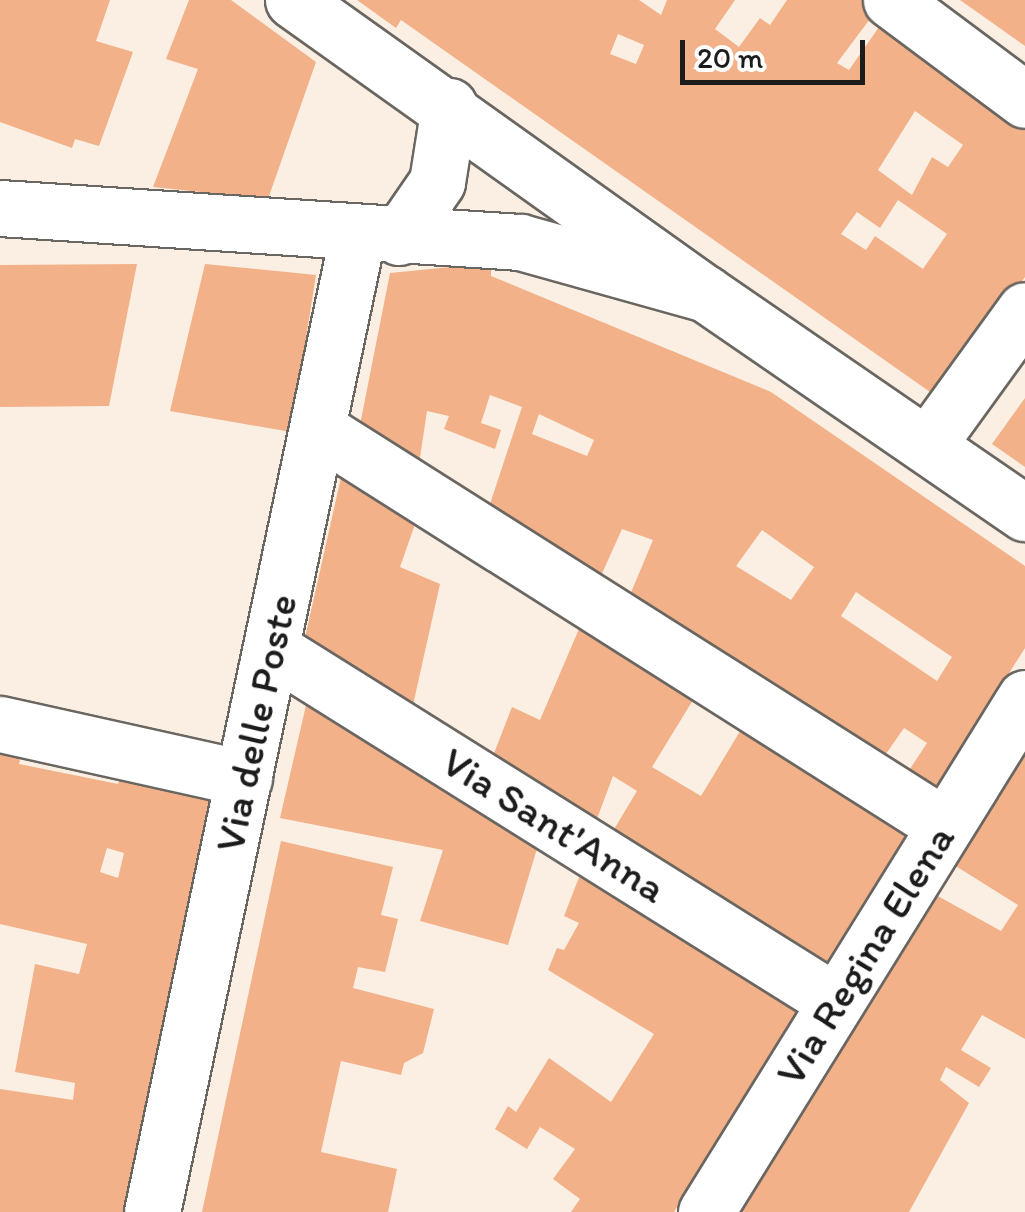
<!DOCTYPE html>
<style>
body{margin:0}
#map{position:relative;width:1025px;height:1212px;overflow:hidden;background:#faefe2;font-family:Itim,sans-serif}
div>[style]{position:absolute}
.building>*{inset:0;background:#f2b188}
.roads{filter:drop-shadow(2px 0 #6a6661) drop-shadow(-2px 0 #6a6661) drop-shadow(0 2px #6a6661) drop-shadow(0 -2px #6a6661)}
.minor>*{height:55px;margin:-27.5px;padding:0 27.5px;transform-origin:27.5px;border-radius:27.5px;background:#fff}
.tertiary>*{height:55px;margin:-27.5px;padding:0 27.5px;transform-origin:27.5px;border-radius:27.5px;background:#fff}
span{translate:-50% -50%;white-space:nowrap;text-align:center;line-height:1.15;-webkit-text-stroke:8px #fff;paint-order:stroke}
.street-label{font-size:42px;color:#1c1c1c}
.scale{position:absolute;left:680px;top:40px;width:185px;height:45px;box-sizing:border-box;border:5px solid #1c1c1c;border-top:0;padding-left:12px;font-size:30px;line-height:35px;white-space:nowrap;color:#1c1c1c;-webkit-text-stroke:8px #fff;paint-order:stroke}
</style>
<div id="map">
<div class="building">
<i style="clip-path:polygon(0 0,110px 0,96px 41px,133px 52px,99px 146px,75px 139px,72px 148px,0 122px)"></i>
<i style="clip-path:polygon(189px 0,231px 0,316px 62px,268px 199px,153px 187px,198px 69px,166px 59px)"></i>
<i style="clip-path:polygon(evenodd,357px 0,639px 0,661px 15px,667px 0,735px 0,715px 29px,739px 47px,760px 18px,770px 25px,787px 0,868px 0,879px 7px,837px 63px,849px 70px,886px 17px,1025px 115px,1025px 277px,940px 399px,401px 20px,396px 28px,357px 0,618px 34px,644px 45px,636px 64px,610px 54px,618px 34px,357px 0,915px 111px,963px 145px,948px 167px,932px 157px,912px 195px,878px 170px,915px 111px,357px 0,898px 200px,947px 234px,923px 269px,875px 236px,866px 250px,841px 234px,857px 212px,880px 228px,898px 200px)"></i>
<i style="clip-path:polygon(960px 0,1025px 0,1025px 46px)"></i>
<i style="clip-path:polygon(evenodd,491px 263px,491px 276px,771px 392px,1025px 566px,1025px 648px,934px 792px,906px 775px,927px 743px,904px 728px,881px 761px,627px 602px,653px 540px,622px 529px,599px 580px,487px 513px,522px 407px,490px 395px,481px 423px,501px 430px,495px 449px,444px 429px,449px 416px,427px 411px,419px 464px,359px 430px,390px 273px,491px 263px,539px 414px,594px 440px,587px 456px,532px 434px,539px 414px,491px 263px,762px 530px,814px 567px,791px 600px,736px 566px,762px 530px,491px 263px,856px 592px,952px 657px,937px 681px,841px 616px,856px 592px)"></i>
<i style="clip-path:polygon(137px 264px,109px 406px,0 407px,0 265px)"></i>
<i style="clip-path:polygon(205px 264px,316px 275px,291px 432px,170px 411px)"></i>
<i style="clip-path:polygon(1025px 398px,1025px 467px,992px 444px)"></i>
<i style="clip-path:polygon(344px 464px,420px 510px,400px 567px,440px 584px,411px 714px,304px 642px)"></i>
<i style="clip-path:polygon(585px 615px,701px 687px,652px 767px,701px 796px,748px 718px,915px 825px,824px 972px,610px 836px,637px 791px,613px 776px,592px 832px,489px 766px,512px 707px,540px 720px)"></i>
<i style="clip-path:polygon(310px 688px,542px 832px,508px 945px,420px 921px,443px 850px,280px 818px)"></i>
<i style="clip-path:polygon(evenodd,0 751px,21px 755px,19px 764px,118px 784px,122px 773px,221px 795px,135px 1212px,0 1212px,0 1089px,73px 1100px,75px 1083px,15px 1072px,35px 964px,79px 974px,87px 944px,0 924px,0 751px,107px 848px,124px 853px,118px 878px,100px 872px,107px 848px)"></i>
<i style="clip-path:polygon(1025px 752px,1025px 1039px,982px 1015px,961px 1050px,991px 1068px,979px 1087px,946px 1067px,940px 1080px,969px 1103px,909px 1212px,738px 1212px,936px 895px,1001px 931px,1018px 905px,954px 865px)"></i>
<i style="clip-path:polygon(281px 841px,393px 867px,381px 915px,398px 919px,385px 972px,358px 967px,353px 988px,434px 1009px,423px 1053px,404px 1063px,401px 1075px,341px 1061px,321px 1152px,397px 1169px,388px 1212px,202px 1212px)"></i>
<i style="clip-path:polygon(585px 862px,804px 1001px,674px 1212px,571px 1212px,580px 1199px,553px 1179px,575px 1149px,540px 1127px,527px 1149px,495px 1129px,508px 1106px,516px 1112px,549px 1058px,611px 1102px,654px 1034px,548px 970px,557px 948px,564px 950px,579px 923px,564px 916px)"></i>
</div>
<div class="roads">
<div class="minor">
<i style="left:293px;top:0;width:503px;rotate:35.46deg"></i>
<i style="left:891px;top:0;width:167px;rotate:36.7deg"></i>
<i style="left:399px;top:237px;width:67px;rotate:-55.4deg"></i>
<i style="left:437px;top:182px;width:77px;rotate:-81deg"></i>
<i style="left:318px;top:429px;width:742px;rotate:32.34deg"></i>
<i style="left:928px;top:444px;width:165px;rotate:-54.1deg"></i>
<i style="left:272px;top:649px;width:665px;rotate:32.04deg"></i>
<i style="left:0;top:724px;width:250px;rotate:12.5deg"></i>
<i style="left:152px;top:1212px;width:1000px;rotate:-78.12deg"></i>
<i style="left:706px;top:1212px;width:605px;rotate:-58.18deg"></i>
</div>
<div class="tertiary">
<i style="left:0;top:208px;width:521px;rotate:3.74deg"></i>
<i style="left:520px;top:242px;width:193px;rotate:15.6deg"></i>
<i style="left:706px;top:294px;width:387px;rotate:34.5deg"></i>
</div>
</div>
<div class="street-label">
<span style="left:256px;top:723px;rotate:-78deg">Via delle Poste</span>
<span style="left:554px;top:825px;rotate:32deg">Via Sant'Anna</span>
<span style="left:865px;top:955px;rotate:-58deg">Via Regina Elena</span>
</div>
<div class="scale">20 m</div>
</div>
